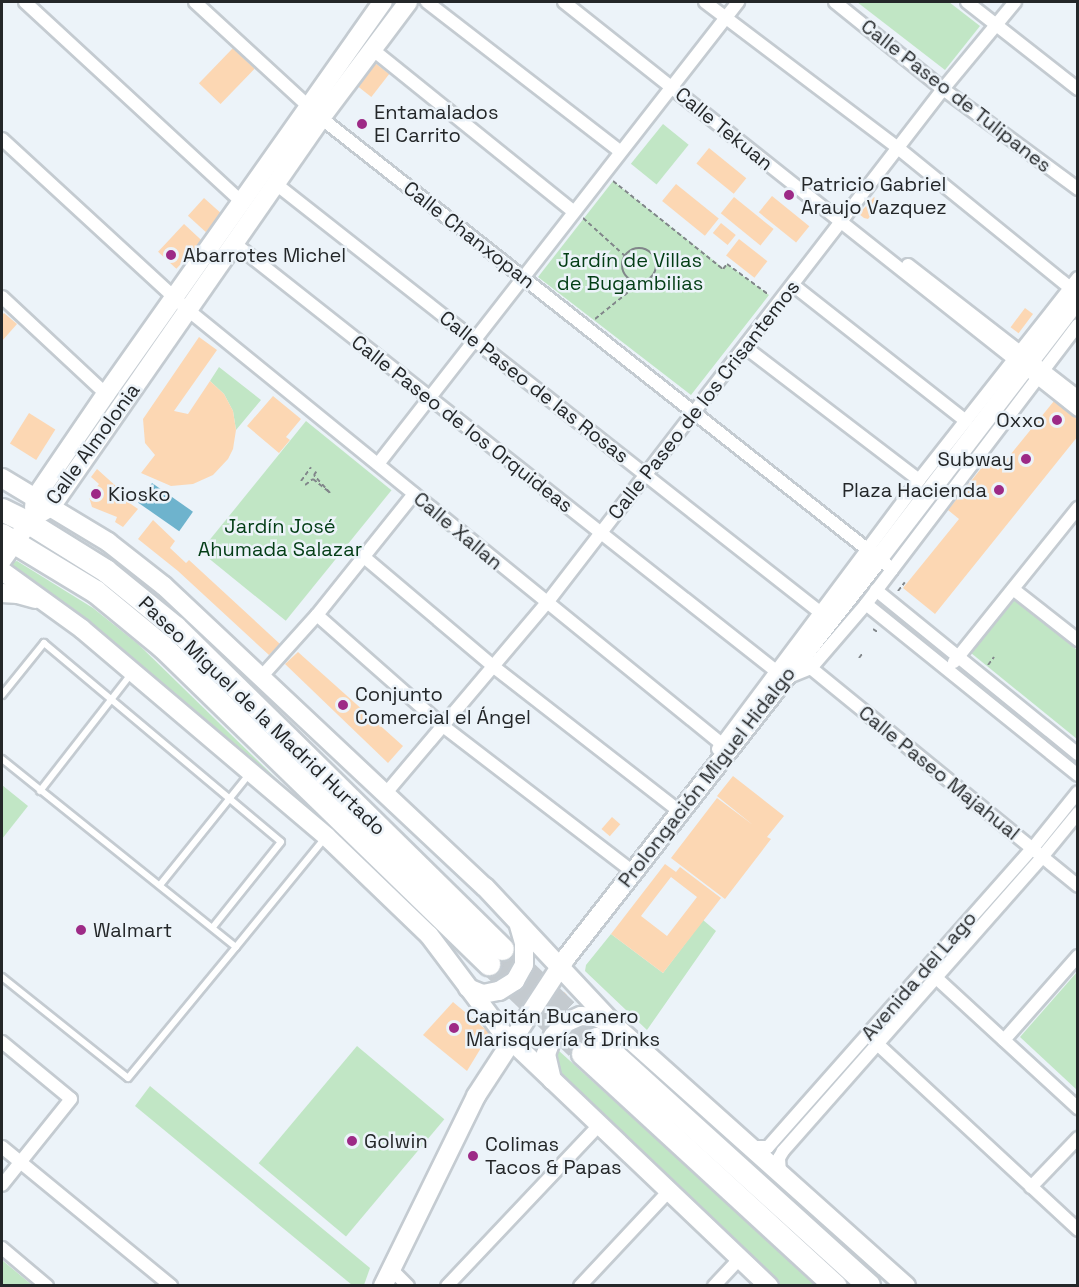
<!DOCTYPE html>
<meta charset="utf-8">
<style>
body{margin:0}
#map{position:relative;width:1079px;height:1287px;overflow:hidden;background:#ecf3f9;font-family:"Space Grotesk",sans-serif}
div>[style]{position:absolute}
.green>*{inset:0;background:#c1e6c5;transform-origin:0 0}
.water>*{inset:0;background:#6eb3cd;transform-origin:0 0}
.building>*{inset:0;background:#fcd7b3;transform-origin:0 0}
.highway-tunnel>*{height:22px;margin-top:-11px;transform-origin:0;background:repeating-linear-gradient(90deg,#c4cacf 0 22px,transparent 0 33px)}
.path>*{height:2px;margin-top:-1px;transform-origin:0;background:repeating-linear-gradient(90deg,#81868a 0 4.5px,transparent 0 7.5px)}
.path>.ring{margin:-1px;padding:0;box-sizing:content-box;background:none;border:2px solid #81868a;border-radius:50%}
.roads{filter:drop-shadow(2px 0 #c4cbd1) drop-shadow(-2px 0 #c4cbd1) drop-shadow(0 2px #c4cbd1) drop-shadow(0 -2px #c4cbd1)}
.lane>*{height:6px;margin:-3px;padding:0 3px;transform-origin:3px;border-radius:3px;background:#fff}
.street>*{height:12px;margin:-6px;padding:0 6px;transform-origin:6px;border-radius:6px;background:#fff}
.secondary>*{height:18px;margin:-9px;padding:0 9px;transform-origin:9px;border-radius:9px;background:#fff}
.highway>*{height:22px;margin:-11px;padding:0 11px;transform-origin:11px;border-radius:11px;background:#fff}
.dots>*{width:16px;height:16px;translate:-50% -50%;box-sizing:border-box;border:3px solid #ecf3f9;border-radius:50%}
span{translate:-50% -50%;white-space:nowrap;text-align:center;line-height:1.15;-webkit-text-stroke:5px #ecf3f9;paint-order:stroke}
.street-label{font-size:20px;color:#242729}
.poi-label{font-size:20px;color:#242729}
.left{translate:0 -50%;text-align:left}
.right{translate:-100% -50%;text-align:right}
.park-label{font-size:20px;color:#033d15}
.frame{position:absolute;inset:0;border:3px solid #242729;pointer-events:none}
</style>
<div id="map">
<div class="green">
<i style="clip-path:polygon(857px 2px,949px 2px,980px 26px,945px 70px)"></i>
<i style="left:663px;top:124px;width:33px;height:51px;rotate:39deg"></i>
<i style="clip-path:polygon(613px 181px,723px 268px,727px 264px,769px 295px,691px 395px,538px 277px)"></i>
<i style="clip-path:polygon(219px 367px,261px 400px,236px 430px,233px 411px,224px 394px,210px 381px)"></i>
<i style="left:306px;top:421px;width:110px;height:168px;rotate:39deg"></i>
<i style="clip-path:polygon(17px 561px,93px 608px,138px 644px,291px 793px,187px 715px,10px 573px,8px 563px)"></i>
<i style="clip-path:polygon(1015px 599px,1077px 650px,1077px 739px,971px 653px)"></i>
<i style="clip-path:polygon(2px 785px,28px 806px,2px 839px)"></i>
<i style="clip-path:polygon(703px 920px,716px 931px,647px 1030px,585px 971px,586px 965px,611px 934px,663px 973px)"></i>
<i style="clip-path:polygon(1077px 972px,1077px 1090px,1020px 1037px)"></i>
<i style="left:357px;top:1046px;width:114px;height:153px;rotate:40deg"></i>
<i style="clip-path:polygon(558px 1050px,803px 1272px,819px 1285px,781px 1285px,558px 1077px,555px 1056px)"></i>
<i style="clip-path:polygon(150px 1086px,370px 1268px,364px 1285px,352px 1285px,135px 1106px)"></i>
<i style="clip-path:polygon(2px 1260px,32px 1285px,2px 1285px)"></i>
</div>
<div class="water">
<i style="left:152px;top:483px;width:50px;height:24px;rotate:35deg"></i>
</div>
<div class="building">
<i style="left:233px;top:48px;width:30px;height:49px;rotate:44deg"></i>
<i style="left:375px;top:63px;width:18px;height:29px;rotate:38deg"></i>
<i style="left:709px;top:148px;width:48px;height:20px;rotate:39deg"></i>
<i style="left:676px;top:184px;width:55px;height:22px;rotate:39deg"></i>
<i style="left:772px;top:196px;width:48px;height:21px;rotate:39deg"></i>
<i style="left:734px;top:197px;width:51px;height:21px;rotate:39deg"></i>
<i style="clip-path:polygon(874px 197px,881px 203px,868px 219px,864px 218px,859px 214px)"></i>
<i style="left:204px;top:198px;width:24px;height:24px;rotate:42deg"></i>
<i style="left:721px;top:223px;width:19px;height:13px;rotate:39deg"></i>
<i style="left:184px;top:224px;width:25px;height:38px;rotate:43deg"></i>
<i style="left:739px;top:239px;width:36px;height:21px;rotate:38deg"></i>
<i style="left:1025px;top:308px;width:10px;height:24px;rotate:37deg"></i>
<i style="clip-path:polygon(4px 313px,17px 324px,2px 341px,2px 315px)"></i>
<i style="clip-path:polygon(199px 337px,217px 350px,174px 411px,188px 414px,210px 381px,224px 394px,233px 411px,236px 430px,233px 449px,228px 459px,213px 475px,193px 484px,171px 486px,141px 473px,155px 455px,145px 443px,143px 419px)"></i>
<i style="clip-path:polygon(273px 396px,301px 419px,286px 437px,290px 440px,279px 453px,247px 426px)"></i>
<i style="clip-path:polygon(1054px 401px,1078px 420px,1078px 436px,935px 614px,903px 588px,959px 519px,948px 510px,987px 461px,998px 470px)"></i>
<i style="left:29px;top:413px;width:31px;height:36px;rotate:32deg"></i>
<i style="clip-path:polygon(97px 469px,118px 488px,115px 493px,138px 509px,123px 527px,115px 522px,117px 517px,92px 507px,89px 497px,99px 484px,91px 477px)"></i>
<i style="clip-path:polygon(153px 520px,175px 541px,170px 548px,186px 563px,189px 560px,280px 644px,269px 655px,178px 571px,138px 539px)"></i>
<i style="clip-path:polygon(298px 652px,403px 746px,388px 763px,285px 664px)"></i>
<i style="clip-path:polygon(733px 776px,784px 816px,767px 837px,771px 839px,725px 899px,671px 858px,717px 798px,753px 825px,717px 796px)"></i>
<i style="left:612px;top:817px;width:11px;height:16px;rotate:41deg"></i>
<i style="clip-path:polygon(evenodd,665px 864px,676px 872px,680px 867px,721px 898px,663px 973px,611px 934px,665px 864px,671px 877px,697px 897px,667px 936px,641px 916px,671px 877px)"></i>
<i style="left:564px;top:992px;width:4px;height:24px;rotate:45deg"></i>
<i style="clip-path:polygon(453px 1002px,490px 1033px,467px 1071px,423px 1035px)"></i>
</div>
<div class="highway-tunnel">
<i style="left:503px;top:949px;width:130px;rotate:43.8deg"></i>
<i style="left:489px;top:964px;width:130px;rotate:43.8deg"></i>
</div>
<div class="path">
<i style="left:613px;top:181px;width:141px;rotate:38.7deg"></i>
<i style="left:723px;top:269px;width:6px;rotate:-51deg"></i>
<i style="left:727px;top:264px;width:52px;rotate:36.4deg"></i>
<i style="left:583px;top:218px;width:57px;rotate:42.1deg"></i>
<i class="ring" style="left:622px;top:248px;width:32px;height:32px"></i>
<i style="left:595px;top:319px;width:60px;rotate:-39deg"></i>
<i style="left:301px;top:481px;width:17px;rotate:-54deg"></i>
<i style="left:305px;top:485px;width:10px;rotate:-37deg"></i>
<i style="left:313px;top:479px;width:22px;rotate:39deg"></i>
<i style="left:330px;top:493px;width:24px;rotate:-132deg"></i>
<i style="left:314px;top:475px;width:4px;rotate:-56deg"></i>
<i style="left:898px;top:591px;width:11px;rotate:-52deg"></i>
<i style="left:873px;top:629px;width:7px;rotate:34deg"></i>
<i style="left:859px;top:658px;width:5px;rotate:-53deg"></i>
<i style="left:988px;top:665px;width:10px;rotate:-53deg"></i>
</div>
<div class="roads">
<div class="lane">
<i style="left:2px;top:695px;width:67px;rotate:-51.1deg"></i>
<i style="left:44px;top:643px;width:309px;rotate:40deg"></i>
<i style="left:281px;top:842px;width:109px;rotate:128.7deg"></i>
<i style="left:2px;top:759px;width:300px;rotate:38.8deg"></i>
<i style="left:236px;top:947px;width:141px;rotate:-50.8deg"></i>
<i style="left:40px;top:791px;width:150px;rotate:-52.1deg"></i>
<i style="left:160px;top:885px;width:144px;rotate:-51.2deg"></i>
<i style="left:2px;top:977px;width:161px;rotate:38.7deg"></i>
<i style="left:128px;top:1078px;width:170px;rotate:-50.5deg"></i>
</div>
<div class="street">
<i style="left:25px;top:2px;width:294px;rotate:42.7deg"></i>
<i style="left:195px;top:2px;width:171px;rotate:42.6deg"></i>
<i style="left:321px;top:118px;width:728px;rotate:38.3deg"></i>
<i style="left:427px;top:2px;width:244px;rotate:37.7deg"></i>
<i style="left:564px;top:2px;width:656px;rotate:38.44deg"></i>
<i style="left:705px;top:2px;width:242px;rotate:37.1deg"></i>
<i style="left:898px;top:148px;width:222px;rotate:39.1deg"></i>
<i style="left:835px;top:2px;width:139px;rotate:38.9deg"></i>
<i style="left:943px;top:89px;width:168px;rotate:36.5deg"></i>
<i style="left:967px;top:2px;width:141px;rotate:38.1deg"></i>
<i style="left:372px;top:49px;width:258px;rotate:38.9deg"></i>
<i style="left:2px;top:139px;width:253px;rotate:42.6deg"></i>
<i style="left:188px;top:310px;width:697px;rotate:39.12deg"></i>
<i style="left:276px;top:184px;width:694px;rotate:38.21deg"></i>
<i style="left:234px;top:243px;width:691px;rotate:38.3deg"></i>
<i style="left:908px;top:265px;width:215px;rotate:37.8deg"></i>
<i style="left:793px;top:285px;width:220px;rotate:38.2deg"></i>
<i style="left:2px;top:297px;width:142px;rotate:43deg"></i>
<i style="left:745px;top:347px;width:219px;rotate:37.4deg"></i>
<i style="left:378px;top:464px;width:586px;rotate:-52.07deg"></i>
<i style="left:364px;top:557px;width:170px;rotate:40.2deg"></i>
<i style="left:494px;top:667px;width:234px;rotate:37.9deg"></i>
<i style="left:1013px;top:589px;width:83px;rotate:38.1deg"></i>
<i style="left:876px;top:590px;width:260px;rotate:39.1deg"></i>
<i style="left:866px;top:604px;width:272px;rotate:38.9deg"></i>
<i style="left:317px;top:615px;width:168px;rotate:41.4deg"></i>
<i style="left:443px;top:726px;width:238px;rotate:37.5deg"></i>
<i style="left:954px;top:662px;width:198px;rotate:-51.2deg"></i>
<i style="left:806px;top:664px;width:351px;rotate:39.2deg"></i>
<i style="left:262px;top:676px;width:82px;rotate:-48deg"></i>
<i style="left:317px;top:615px;width:155px;rotate:-51.3deg"></i>
<i style="left:786px;top:678px;width:27px;rotate:-22deg"></i>
<i style="left:811px;top:668px;width:84px;rotate:-49.3deg"></i>
<i style="left:866px;top:604px;width:350px;rotate:-52.8deg"></i>
<i style="left:718px;top:749px;width:336px;rotate:-53.2deg"></i>
<i style="left:919px;top:480px;width:257px;rotate:-51.8deg"></i>
<i style="left:386px;top:793px;width:248px;rotate:-49.8deg"></i>
<i style="left:546px;top:604px;width:650px;rotate:-52.37deg"></i>
<i style="left:943px;top:89px;width:113px;rotate:-50.4deg"></i>
<i style="left:931px;top:973px;width:200px;rotate:42.6deg"></i>
<i style="left:872px;top:1039px;width:281px;rotate:42.8deg"></i>
<i style="left:1004px;top:1040px;width:112px;rotate:-48.6deg"></i>
<i style="left:2px;top:1042px;width:89px;rotate:39.6deg"></i>
<i style="left:71px;top:1099px;width:110px;rotate:128.7deg"></i>
<i style="left:2px;top:1147px;width:219px;rotate:39.4deg"></i>
<i style="left:752px;top:1147px;width:16px"></i>
<i style="left:768px;top:1147px;width:398px;rotate:-48.5deg"></i>
<i style="left:1032px;top:849px;width:73px;rotate:-51.1deg"></i>
<i style="left:780px;top:1173px;width:15px;rotate:-94deg"></i>
<i style="left:779px;top:1158px;width:8px;rotate:-60deg"></i>
<i style="left:783px;top:1151px;width:392px;rotate:-48.6deg"></i>
<i style="left:1042px;top:857px;width:57px;rotate:-50.7deg"></i>
<i style="left:1031px;top:1187px;width:68px;rotate:-46.2deg"></i>
<i style="left:2px;top:1248px;width:59px;rotate:40.2deg"></i>
<i style="left:391px;top:1269px;width:24px;rotate:45deg"></i>
<i style="left:447px;top:1286px;width:221px;rotate:-46.6deg"></i>
<i style="left:580px;top:1286px;width:129px;rotate:-46.9deg"></i>
<i style="left:714px;top:1286px;width:38px;rotate:-47deg"></i>
</div>
<div class="secondary">
<i style="left:2px;top:478px;width:124px;rotate:31.1deg"></i>
<i style="left:108px;top:542px;width:71px;rotate:38.2deg"></i>
<i style="left:164px;top:586px;width:440px;rotate:43.2deg"></i>
<i style="left:485px;top:887px;width:189px;rotate:46.9deg"></i>
<i style="left:614px;top:1025px;width:392px;rotate:41.8deg"></i>
<i style="left:34px;top:508px;width:10px;rotate:-84deg"></i>
<i style="left:35px;top:498px;width:126px;rotate:-55.7deg"></i>
<i style="left:106px;top:394px;width:480px;rotate:-54.8deg"></i>
<i style="left:2px;top:560px;width:52px;rotate:-54.5deg"></i>
<i style="left:32px;top:518px;width:22px;rotate:-30deg"></i>
<i style="left:51px;top:507px;width:474px;rotate:-55.2deg"></i>
<i style="left:321px;top:118px;width:145px;rotate:-53.1deg"></i>
<i style="left:2px;top:571px;width:99px;rotate:35.9deg"></i>
<i style="left:82px;top:629px;width:321px;rotate:40.3deg"></i>
<i style="left:327px;top:837px;width:141px;rotate:43.9deg"></i>
<i style="left:429px;top:935px;width:120px;rotate:53.1deg"></i>
<i style="left:501px;top:1031px;width:370px;rotate:43.6deg"></i>
<i style="left:2px;top:593px;width:16px;rotate:4deg"></i>
<i style="left:18px;top:594px;width:18px;rotate:16deg"></i>
<i style="left:468px;top:988px;width:16px;rotate:22deg"></i>
<i style="left:483px;top:994px;width:16px;rotate:-11deg"></i>
<i style="left:499px;top:991px;width:19px;rotate:-32deg"></i>
<i style="left:515px;top:981px;width:18px;rotate:-61deg"></i>
<i style="left:524px;top:965px;width:22px;rotate:-90deg"></i>
<i style="left:524px;top:943px;width:18px;rotate:-106deg"></i>
<i style="left:552px;top:1080px;width:27px;rotate:-103deg"></i>
<i style="left:546px;top:1054px;width:19px;rotate:-69deg"></i>
<i style="left:553px;top:1036px;width:18px;rotate:-47deg"></i>
<i style="left:565px;top:1023px;width:17px;rotate:-24deg"></i>
<i style="left:581px;top:1016px;width:15px;rotate:4deg"></i>
<i style="left:596px;top:1017px;width:14px;rotate:25deg"></i>
<i style="left:383px;top:1286px;width:212px;rotate:-63.9deg"></i>
<i style="left:476px;top:1096px;width:165px;rotate:-56.9deg"></i>
<i style="left:566px;top:958px;width:508px;rotate:-51.96deg"></i>
<i style="left:879px;top:558px;width:327px;rotate:-52.5deg"></i>
</div>
<div class="highway">
<i style="left:2px;top:510px;width:30px;rotate:26deg"></i>
<i style="left:29px;top:523px;width:91px;rotate:31.9deg"></i>
<i style="left:106px;top:571px;width:90px;rotate:39.2deg"></i>
<i style="left:176px;top:628px;width:458px;rotate:44.5deg"></i>
<i style="left:2px;top:535px;width:110px;rotate:31.2deg"></i>
<i style="left:96px;top:592px;width:87px;rotate:39.4deg"></i>
<i style="left:163px;top:647px;width:455px;rotate:44.2deg"></i>
<i style="left:597px;top:1039px;width:367px;rotate:42.2deg"></i>
<i style="left:583px;top:1054px;width:343px;rotate:42.6deg"></i>
</div>
</div>
<div class="dots">
<i style="left:362px;top:124px;background:#9d2a86"></i>
<i style="left:789px;top:195px;background:#9d2a86"></i>
<i style="left:171px;top:255px;background:#9d2a86"></i>
<i style="left:1057px;top:420px;background:#9d2a86"></i>
<i style="left:1026px;top:459px;background:#9d2a86"></i>
<i style="left:999px;top:490px;background:#9d2a86"></i>
<i style="left:96px;top:494px;background:#9d2a86"></i>
<i style="left:343px;top:705px;background:#9d2a86"></i>
<i style="left:81px;top:930px;background:#9d2a86"></i>
<i style="left:454px;top:1028px;background:#9d2a86"></i>
<i style="left:352px;top:1141px;background:#9d2a86"></i>
<i style="left:473px;top:1156px;background:#9d2a86"></i>
</div>
<div class="street-label">
<span style="left:956px;top:96px;rotate:38deg">Calle Paseo de Tulipanes</span>
<span style="left:724px;top:129px;rotate:39deg">Calle Tekuan</span>
<span style="left:469px;top:235px;rotate:38deg">Calle Chanxopan</span>
<span style="left:534px;top:387px;rotate:38deg">Calle Paseo de las Rosas</span>
<span style="left:704px;top:400px;rotate:-52deg">Calle Paseo de los Crisantemos</span>
<span style="left:462px;top:424px;rotate:38deg">Calle Paseo de los Orquideas</span>
<span style="left:93px;top:444px;rotate:-54deg">Calle Almolonia</span>
<span style="left:458px;top:531px;rotate:40deg">Calle Xallan</span>
<span style="left:262px;top:716px;rotate:44deg">Paseo Miguel de la Madrid Hurtado</span>
<span style="left:939px;top:773px;rotate:39deg">Calle Paseo Majahual</span>
<span style="left:707px;top:777px;rotate:-52deg">Prolongación Miguel Hidalgo</span>
<span style="left:919px;top:976px;rotate:-49deg">Avenida del Lago</span>
</div>
<div class="poi-label">
<span class="left" style="left:374px;top:124px">Entamalados<br>El Carrito</span>
<span class="left" style="left:801px;top:196px">Patricio Gabriel<br>Araujo Vazquez</span>
<span class="left" style="left:183px;top:255px">Abarrotes Michel</span>
<span class="right" style="left:1045px;top:420px">Oxxo</span>
<span class="right" style="left:1014px;top:459px">Subway</span>
<span class="right" style="left:987px;top:490px">Plaza Hacienda</span>
<span class="left" style="left:108px;top:494px">Kiosko</span>
<span class="left" style="left:355px;top:706px">Conjunto<br>Comercial el Ángel</span>
<span class="left" style="left:93px;top:930px">Walmart</span>
<span class="left" style="left:466px;top:1028px">Capitán Bucanero<br>Marisquería &amp; Drinks</span>
<span class="left" style="left:364px;top:1141px">Golwin</span>
<span class="left" style="left:485px;top:1156px">Colimas<br>Tacos &amp; Papas</span>
</div>
<div class="park-label">
<span style="left:630px;top:272px">Jardín de Villas<br>de Bugambilias</span>
<span style="left:280px;top:538px">Jardín José<br>Ahumada Salazar</span>
</div>
<div class="frame"></div>
</div>
